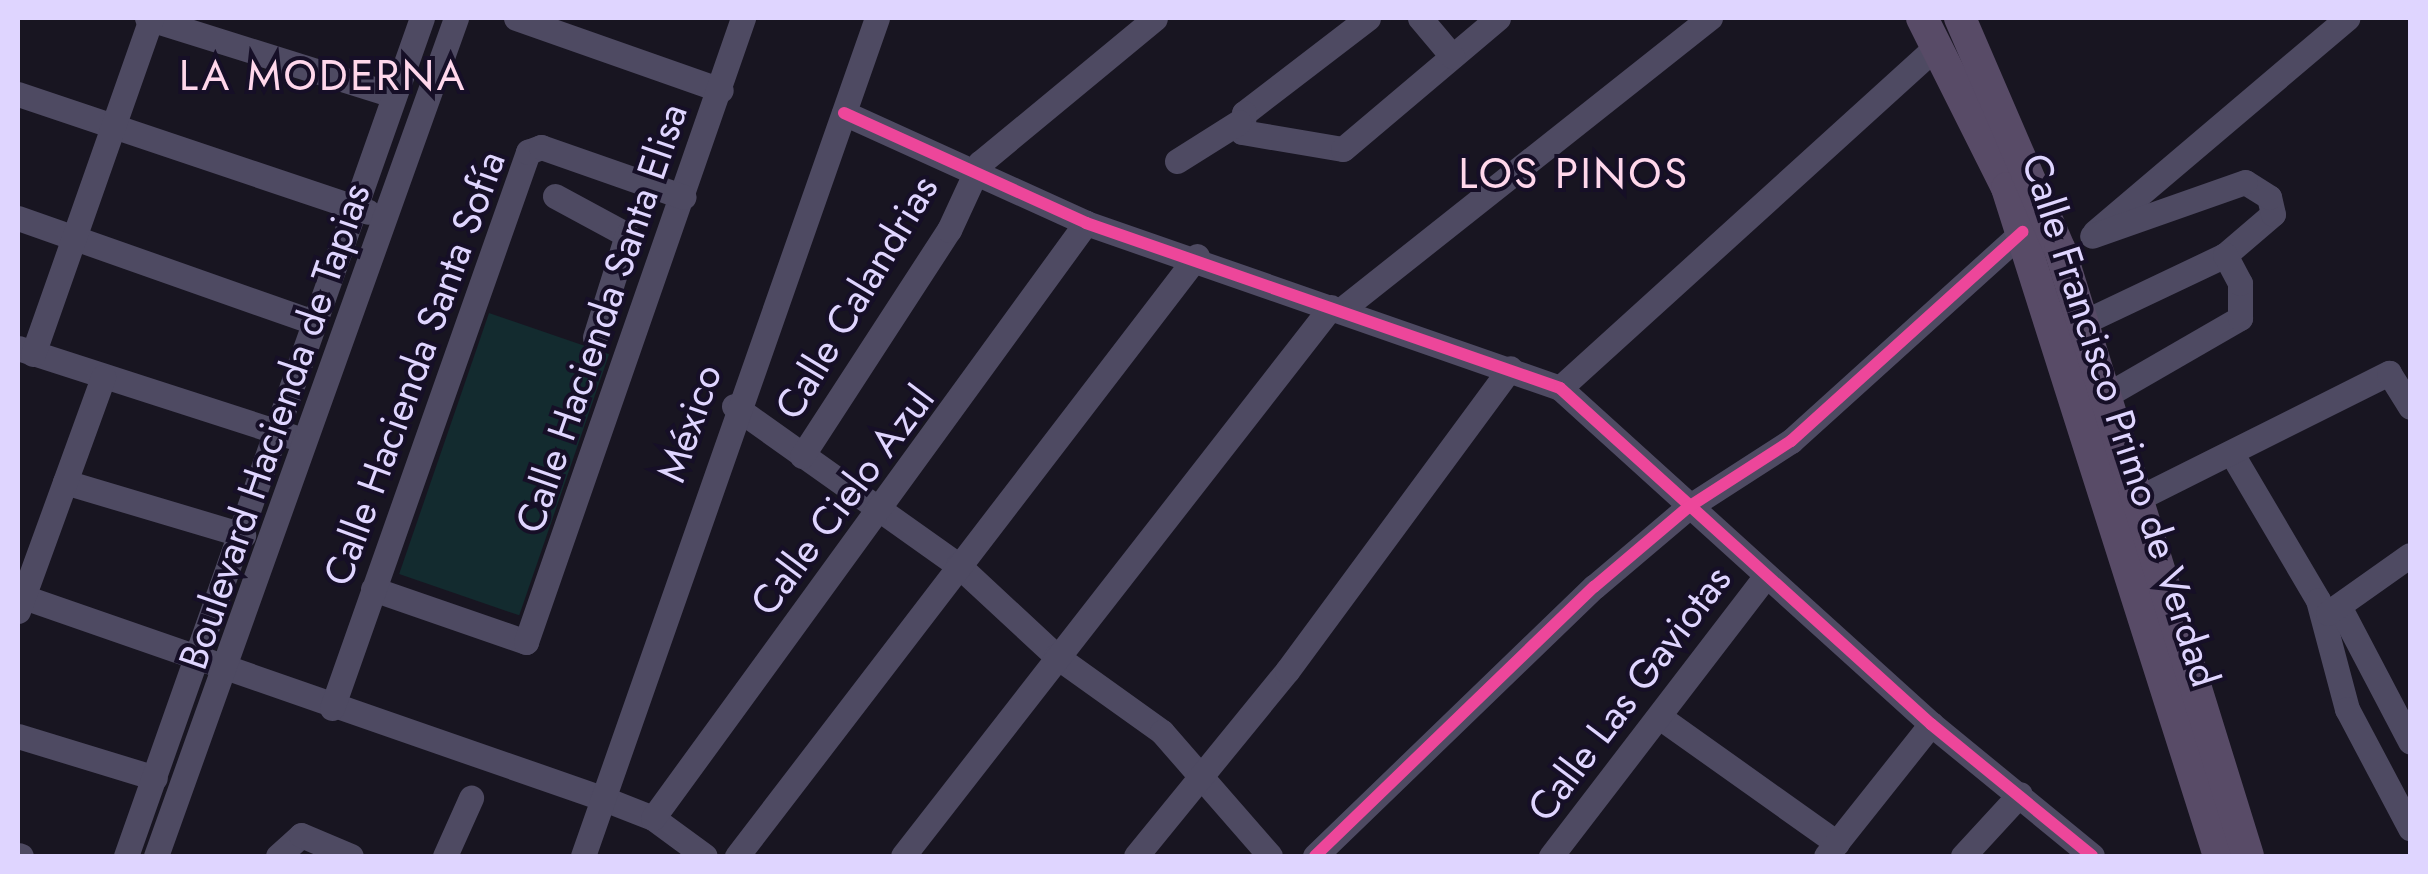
<!DOCTYPE html>
<meta charset="utf-8">
<style>
body{margin:0}
#map{position:relative;width:2428px;height:874px;overflow:hidden;background:#181521;font-family:Jost,sans-serif}
div>[style]{position:absolute}
.green>*{inset:0;background:#132b2f;transform-origin:0 0}
.minor>*{height:25px;margin:-12.5px;padding:0 12.5px;transform-origin:12.5px;border-radius:12.5px;background:#4e4a62}
.major>*{height:32px;margin:-16px;padding:0 16px;transform-origin:16px;border-radius:16px;background:#584b67}
.cycleway>*{height:12px;margin:-6px;padding:0 6px;transform-origin:6px;border-radius:6px;background:#ed469a}
span{translate:-50% -50%;white-space:nowrap;text-align:center;line-height:1.15;-webkit-text-stroke:8px #160f27;paint-order:stroke}
.street-label{font-size:40px;color:#dfd5ff}
.neighbourhood-label{font-size:42px;color:#ffd7eb;letter-spacing:2.5px}
.frame{position:absolute;inset:0;border:20px solid #dfd5ff;pointer-events:none}
</style>
<div id="map">
<div class="green">
<i style="left:489px;top:313px;width:127px;height:276px;rotate:19deg"></i>
</div>
<div class="minor">
<i style="left:147px;top:18px;width:258px;rotate:17.4deg"></i>
<i style="left:516px;top:18px;width:217px;rotate:19.4deg"></i>
<i style="left:1368px;top:18px;width:156px;rotate:142.5deg"></i>
<i style="left:1244px;top:113px;width:19px;rotate:96deg"></i>
<i style="left:1242px;top:132px;width:102px;rotate:9.6deg"></i>
<i style="left:1343px;top:149px;width:203px;rotate:-40.2deg"></i>
<i style="left:1420px;top:18px;width:50px;rotate:49.9deg"></i>
<i style="left:18px;top:94px;width:369px;rotate:18.6deg"></i>
<i style="left:844px;top:113px;width:266px;rotate:24.4deg"></i>
<i style="left:1086px;top:223px;width:502px;rotate:19.19deg"></i>
<i style="left:1560px;top:388px;width:501px;rotate:42.17deg"></i>
<i style="left:1931px;top:724px;width:208px;rotate:39.3deg"></i>
<i style="left:1177px;top:161px;width:73px;rotate:-32.2deg"></i>
<i style="left:555px;top:196px;width:82px;rotate:28.4deg"></i>
<i style="left:627px;top:235px;width:107px;rotate:107.4deg"></i>
<i style="left:18px;top:218px;width:314px;rotate:19.4deg"></i>
<i style="left:2095px;top:232px;width:331px;rotate:-40.3deg"></i>
<i style="left:1341px;top:310px;width:471px;rotate:-38.4deg"></i>
<i style="left:2084px;top:322px;width:156px;rotate:-25.4deg"></i>
<i style="left:2225px;top:255px;width:63px;rotate:-40.5deg"></i>
<i style="left:2273px;top:214px;width:17px;rotate:-103deg"></i>
<i style="left:2269px;top:197px;width:28px;rotate:-148deg"></i>
<i style="left:2245px;top:182px;width:162px;rotate:160.6deg"></i>
<i style="left:18px;top:348px;width:290px;rotate:17.9deg"></i>
<i style="left:33px;top:354px;width:356px;rotate:-70.6deg"></i>
<i style="left:1560px;top:388px;width:510px;rotate:-42.22deg"></i>
<i style="left:2105px;top:396px;width:156px;rotate:-30deg"></i>
<i style="left:2240px;top:318px;width:35px;rotate:-90deg"></i>
<i style="left:2240px;top:283px;width:32px;rotate:-118deg"></i>
<i style="left:734px;top:406px;width:275px;rotate:35.4deg"></i>
<i style="left:958px;top:565px;width:134px;rotate:42.9deg"></i>
<i style="left:1056px;top:656px;width:130px;rotate:35.6deg"></i>
<i style="left:1162px;top:732px;width:164px;rotate:48.9deg"></i>
<i style="left:2232px;top:454px;width:169px;rotate:59.5deg"></i>
<i style="left:2318px;top:600px;width:113px;rotate:75.1deg"></i>
<i style="left:2347px;top:709px;width:135px;rotate:62.1deg"></i>
<i style="left:802px;top:456px;width:270px;rotate:-57deg"></i>
<i style="left:949px;top:230px;width:74px;rotate:-65.2deg"></i>
<i style="left:980px;top:163px;width:227px;rotate:-39.6deg"></i>
<i style="left:65px;top:482px;width:186px;rotate:16.6deg"></i>
<i style="left:2137px;top:499px;width:282px;rotate:-26.6deg"></i>
<i style="left:2389px;top:373px;width:40px;rotate:58deg"></i>
<i style="left:373px;top:589px;width:162px;rotate:19.1deg"></i>
<i style="left:526px;top:642px;width:661px;rotate:-70.82deg"></i>
<i style="left:18px;top:595px;width:618px;rotate:19.17deg"></i>
<i style="left:602px;top:798px;width:55px;rotate:21.4deg"></i>
<i style="left:653px;top:818px;width:64px;rotate:36.2deg"></i>
<i style="left:2339px;top:606px;width:153px;rotate:62.3deg"></i>
<i style="left:18px;top:611px;width:249px;rotate:-70deg"></i>
<i style="left:2328px;top:613px;width:100px;rotate:-35.3deg"></i>
<i style="left:332px;top:708px;width:590px;rotate:-70.58deg"></i>
<i style="left:528px;top:152px;width:14px;rotate:-21deg"></i>
<i style="left:541px;top:147px;width:151px;rotate:19.3deg"></i>
<i style="left:1661px;top:718px;width:216px;rotate:35.4deg"></i>
<i style="left:18px;top:736px;width:143px;rotate:17deg"></i>
<i style="left:653px;top:818px;width:736px;rotate:-53.96deg"></i>
<i style="left:18px;top:855px;width:3px;rotate:18deg"></i>
<i style="left:126px;top:856px;width:889px;rotate:-70.55deg"></i>
<i style="left:156px;top:856px;width:890px;rotate:-70.3deg"></i>
<i style="left:278px;top:856px;width:31px;rotate:-42deg"></i>
<i style="left:301px;top:835px;width:54px;rotate:22.8deg"></i>
<i style="left:445px;top:856px;width:64px;rotate:-65.9deg"></i>
<i style="left:583px;top:856px;width:888px;rotate:-70.67deg"></i>
<i style="left:737px;top:856px;width:756px;rotate:-52.52deg"></i>
<i style="left:903px;top:856px;width:696px;rotate:-52.06deg"></i>
<i style="left:1136px;top:856px;width:239px;rotate:-50.8deg"></i>
<i style="left:1287px;top:671px;width:376px;rotate:-53.6deg"></i>
<i style="left:1315px;top:856px;width:388px;rotate:-44deg"></i>
<i style="left:1594px;top:587px;width:122px;rotate:-40.3deg"></i>
<i style="left:1687px;top:508px;width:124px;rotate:-32.8deg"></i>
<i style="left:1791px;top:441px;width:312px;rotate:-42.1deg"></i>
<i style="left:1551px;top:856px;width:353px;rotate:-52.5deg"></i>
<i style="left:1826px;top:856px;width:169px;rotate:-51.5deg"></i>
<i style="left:1963px;top:856px;width:84px;rotate:-47.4deg"></i>
</div>
<div class="major">
<i style="left:1922px;top:18px;width:190px;rotate:63.4deg"></i>
<i style="left:2007px;top:188px;width:701px;rotate:72.39deg"></i>
<i style="left:1960px;top:18px;width:253px;rotate:66.7deg"></i>
<i style="left:2060px;top:250px;width:634px;rotate:72.76deg"></i>
</div>
<div class="cycleway">
<i style="left:844px;top:113px;width:266px;rotate:24.4deg"></i>
<i style="left:1086px;top:223px;width:502px;rotate:19.19deg"></i>
<i style="left:1560px;top:388px;width:501px;rotate:42.17deg"></i>
<i style="left:1931px;top:724px;width:208px;rotate:39.3deg"></i>
<i style="left:1315px;top:856px;width:388px;rotate:-44deg"></i>
<i style="left:1594px;top:587px;width:122px;rotate:-40.3deg"></i>
<i style="left:1687px;top:508px;width:124px;rotate:-32.8deg"></i>
<i style="left:1791px;top:441px;width:312px;rotate:-42.1deg"></i>
</div>
<div class="street-label">
<span style="left:856px;top:297px;rotate:-59deg">Calle Calandrias</span>
<span style="left:601px;top:318px;rotate:-71deg">Calle Hacienda Santa Elisa</span>
<span style="left:414px;top:368px;rotate:-70deg">Calle Hacienda Santa Sofía</span>
<span style="left:2121px;top:420px;rotate:72deg">Calle Francisco Primo de Verdad</span>
<span style="left:689px;top:423px;rotate:-71deg">México</span>
<span style="left:274px;top:426px;rotate:-71deg">Boulevard Hacienda de Tapias</span>
<span style="left:842px;top:500px;rotate:-53deg">Calle Cielo Azul</span>
<span style="left:1629px;top:693px;rotate:-53deg">Calle Las Gaviotas</span>
</div>
<div class="neighbourhood-label">
<span style="left:323px;top:76px">LA MODERNA</span>
<span style="left:1574px;top:174px">LOS PINOS</span>
</div>
<div class="frame"></div>
</div>
